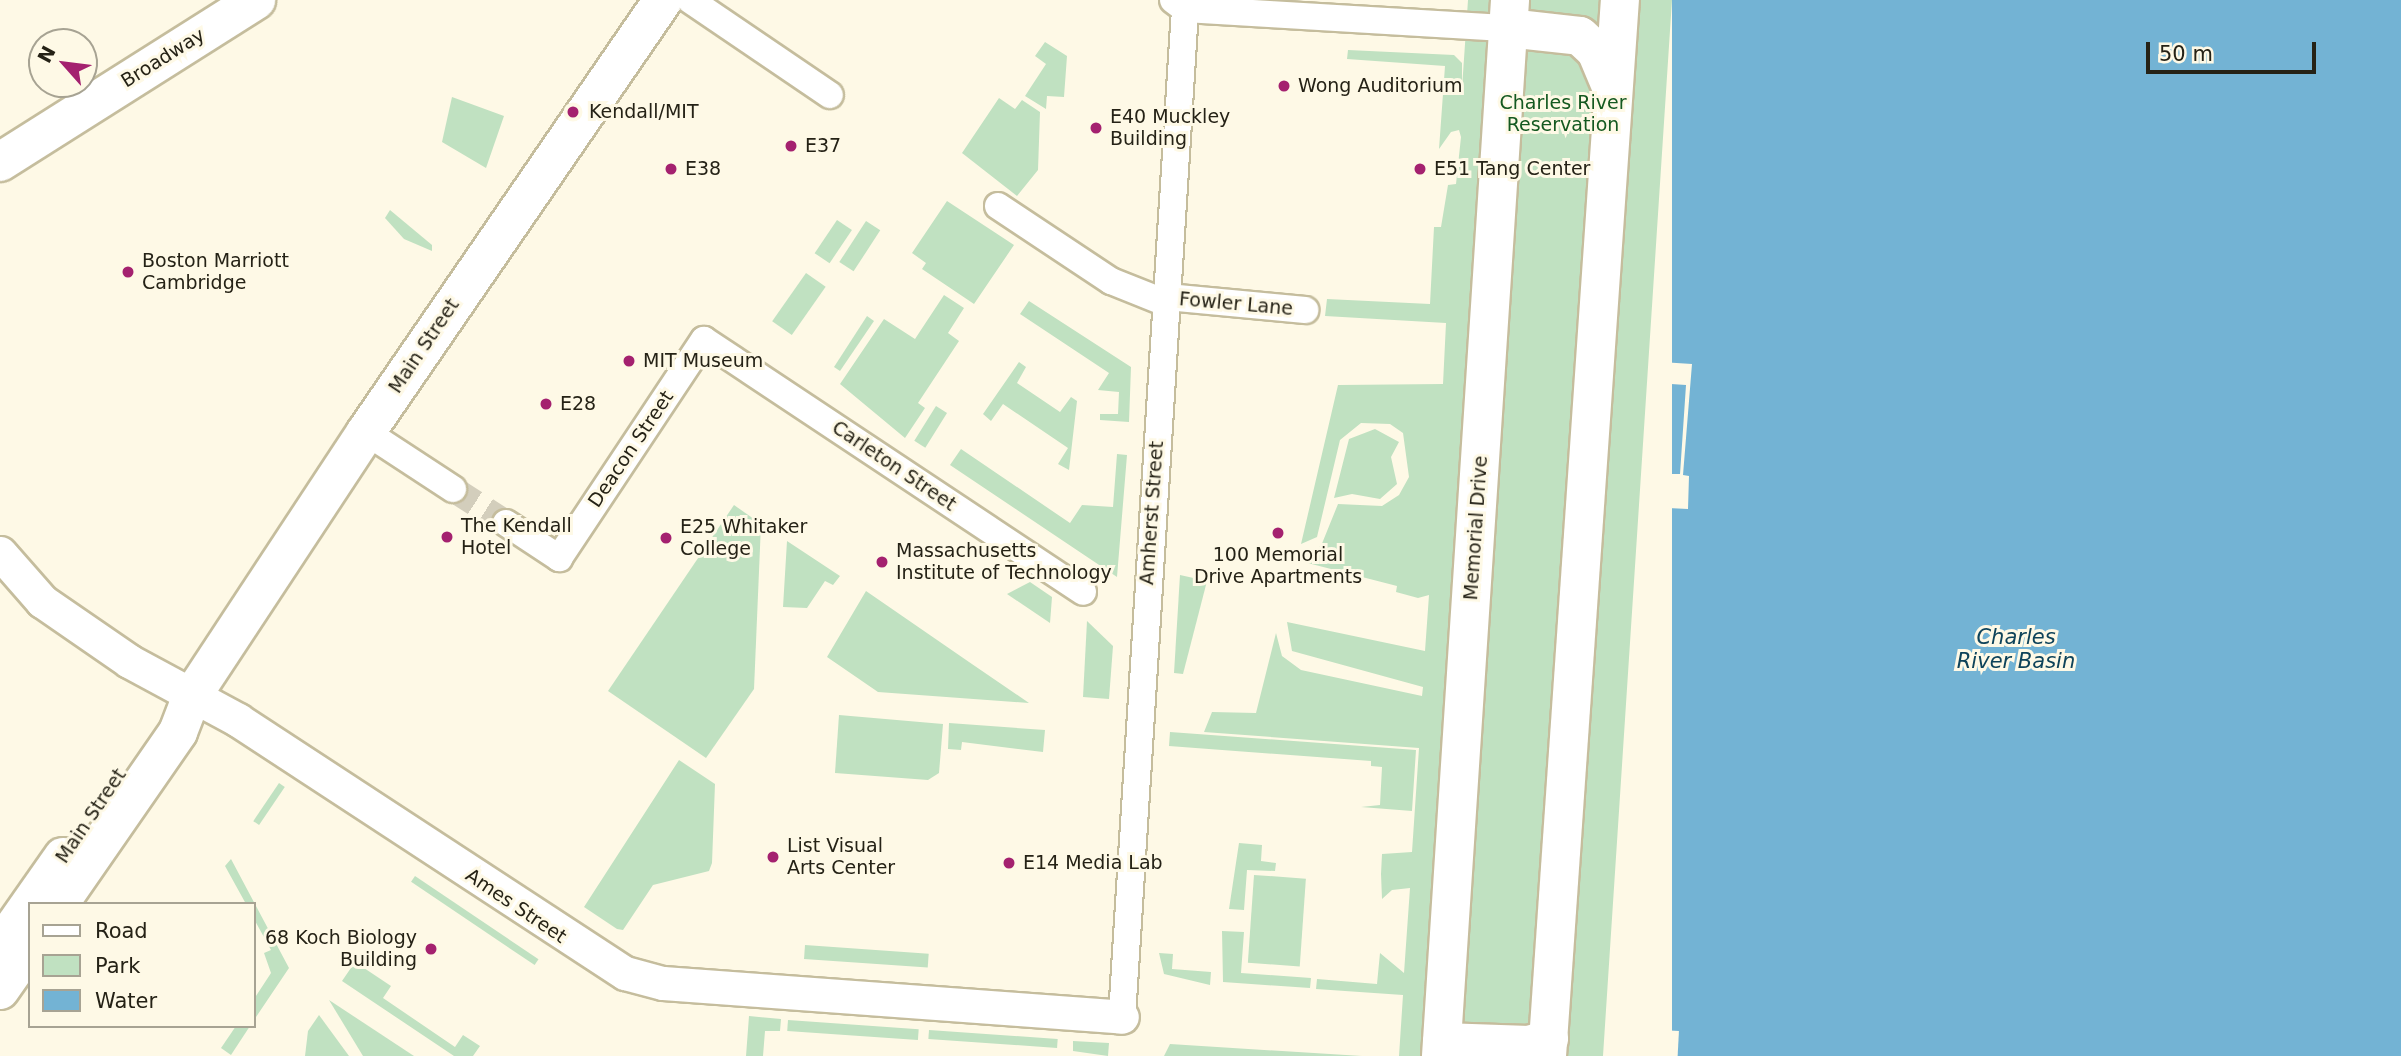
<!DOCTYPE html>
<style>
body{margin:0}
#map{position:relative;width:2401px;height:1056px;overflow:hidden;background:#fef9e6;font-family:"DejaVu Sans",sans-serif}
div>[style]{position:absolute}
.green>*{inset:0;background:#c0e1c1;transform-origin:0 0}
.water>*{inset:0;background:#73b3d4;transform-origin:0 0}
.pier>*{inset:0;background:#fef9e6;transform-origin:0 0}
.minor-tunnel>*{height:26px;margin-top:-13px;transform-origin:0;background:repeating-linear-gradient(90deg,#d3cebc 0 26px,transparent 0 39px)}
.roads{filter:drop-shadow(2px 0 #c5bd9d) drop-shadow(-2px 0 #c5bd9d) drop-shadow(0 2px #c5bd9d) drop-shadow(0 -2px #c5bd9d)}
.minor>*{height:26px;margin:-13px;padding:0 13px;transform-origin:13px;border-radius:13px;background:#fff}
.tertiary>*{height:33px;margin:-16.5px;padding:0 16.5px;transform-origin:16.5px;border-radius:16.5px;background:#fff}
.primary>*{height:38px;margin:-19px;padding:0 19px;transform-origin:19px;border-radius:19px;background:#fff}
.trunk>*{height:38px;margin:-19px;padding:0 19px;transform-origin:19px;border-radius:19px;background:#fff}
.dots>*{width:19px;height:19px;translate:-50% -50%;box-sizing:border-box;border:4px solid #fef9e6;border-radius:50%}
span{translate:-50% -50%;white-space:nowrap;text-align:center;line-height:1.15;-webkit-text-stroke:6px #fef9e6;paint-order:stroke}
.street-label{font-size:19px;color:#252216}
.poi-label{font-size:19px;color:#252216}
.left{translate:0 -50%;text-align:left}
.right{translate:-100% -50%;text-align:right}
.park-label{font-size:19px;color:#145920}
.water-label{font-size:21px;color:#0e435a;font-style:italic}
.legend{position:absolute;left:28px;top:902px;width:228px;height:126px;box-sizing:border-box;background:#fef9e6;border:2px solid #a7a393;margin:0;padding:9px 12px;list-style:none;font-size:21px;color:#252216}
.legend li{display:flex;align-items:center;gap:14px;height:35px}
.legend b{width:35px;border:2px solid #a7a393}
.north{position:absolute;left:28px;top:28px;width:70px;height:70px;box-sizing:border-box;background:#fef9e6;border:2px solid #a7a393;border-radius:50%;rotate:298deg;font-size:19px;font-weight:700;line-height:28px;text-align:center;color:#252216}
.north::after{content:'';display:block;margin:auto;width:24px;height:32px;background:#a4216f;clip-path:polygon(50% 0,100% 100%,50% 72%,0 100%)}
.scale{position:absolute;left:2146px;top:42px;width:170px;height:32px;box-sizing:border-box;border:4px solid #252216;border-top:0;padding-left:9px;font-size:21px;line-height:24px;white-space:nowrap;color:#252216;-webkit-text-stroke:5px #fef9e6;paint-order:stroke}
</style>
<div id="map">
<div class="green">
<i style="clip-path:polygon(1468px 0,1672px 0,1603px 1056px,1399px 1056px,1403px 995px,1316px 989px,1317px 979px,1377px 984px,1380px 953px,1404px 973px,1410px 888px,1392px 890px,1382px 899px,1381px 874px,1382px 854px,1412px 852px,1419px 748px,1204px 732px,1212px 712px,1256px 713px,1276px 633px,1282px 656px,1301px 670px,1422px 696px,1423px 687px,1292px 651px,1287px 622px,1425px 651px,1429px 595px,1418px 598px,1396px 592px,1397px 586px,1296px 560px,1321px 546px,1338px 504px,1382px 506px,1399px 495px,1409px 477px,1403px 433px,1390px 424px,1361px 423px,1340px 440px,1317px 537px,1301px 544px,1338px 385px,1443px 384px,1446px 323px,1325px 316px,1327px 299px,1430px 304px,1434px 227px,1441px 227px,1448px 185px,1456px 184px,1461px 137px,1459px 130px,1451px 132px,1439px 149px,1445px 66px,1347px 59px,1348px 50px,1454px 55px,1462px 63px,1462px 88px)"></i>
<i style="clip-path:polygon(1045px 42px,1067px 56px,1064px 97px,1047px 96px,1046px 109px,1025px 96px,1046px 64px,1035px 56px)"></i>
<i style="clip-path:polygon(452px 97px,504px 116px,486px 168px,442px 142px)"></i>
<i style="clip-path:polygon(999px 98px,1015px 109px,1022px 100px,1040px 112px,1038px 170px,1017px 196px,962px 153px)"></i>
<i style="clip-path:polygon(947px 201px,1014px 245px,974px 304px,922px 269px,926px 263px,912px 253px)"></i>
<i style="clip-path:polygon(390px 210px,432px 245px,432px 251px,404px 239px,385px 218px)"></i>
<i style="left:837px;top:220px;width:18px;height:40px;rotate:34deg"></i>
<i style="left:866px;top:221px;width:17px;height:49px;rotate:33deg"></i>
<i style="left:806px;top:273px;width:24px;height:59px;rotate:35deg"></i>
<i style="clip-path:polygon(944px 295px,964px 308px,948px 333px,959px 341px,918px 403px,925px 408px,905px 438px,840px 384px,884px 319px,915px 339px)"></i>
<i style="clip-path:polygon(1029px 301px,1131px 367px,1129px 422px,1100px 420px,1100px 414px,1118px 414px,1119px 392px,1098px 390px,1109px 373px,1020px 314px)"></i>
<i style="clip-path:polygon(867px 316px,874px 321px,840px 371px,834px 367px)"></i>
<i style="clip-path:polygon(1019px 362px,1026px 367px,1017px 383px,1060px 412px,1071px 397px,1077px 401px,1069px 470px,1058px 464px,1068px 448px,1003px 404px,991px 421px,983px 414px)"></i>
<i style="left:936px;top:406px;width:13px;height:41px;rotate:32deg"></i>
<i style="clip-path:polygon(1375px 429px,1399px 442px,1391px 457px,1397px 484px,1380px 499px,1352px 494px,1334px 498px,1349px 439px)"></i>
<i style="clip-path:polygon(961px 449px,1070px 523px,1082px 505px,1113px 507px,1117px 454px,1127px 455px,1117px 577px,950px 465px)"></i>
<i style="clip-path:polygon(734px 505px,761px 524px,754px 689px,706px 758px,608px 691px)"></i>
<i style="clip-path:polygon(787px 541px,840px 576px,833px 585px,825px 581px,807px 608px,783px 607px)"></i>
<i style="clip-path:polygon(1180px 575px,1207px 581px,1183px 674px,1174px 673px)"></i>
<i style="clip-path:polygon(1030px 582px,1052px 597px,1050px 623px,1007px 594px)"></i>
<i style="clip-path:polygon(866px 591px,969px 662px,1029px 703px,878px 692px,827px 657px)"></i>
<i style="clip-path:polygon(1087px 621px,1113px 646px,1109px 699px,1083px 697px)"></i>
<i style="clip-path:polygon(839px 715px,943px 724px,939px 773px,928px 780px,835px 773px)"></i>
<i style="clip-path:polygon(949px 723px,1045px 730px,1043px 752px,962px 742px,961px 750px,948px 749px)"></i>
<i style="clip-path:polygon(1170px 732px,1416px 750px,1412px 811px,1361px 807px,1380px 805px,1382px 767px,1371px 766px,1371px 761px,1169px 746px)"></i>
<i style="clip-path:polygon(679px 760px,715px 784px,712px 863px,709px 871px,653px 885px,623px 930px,617px 929px,584px 907px)"></i>
<i style="left:279px;top:783px;width:7px;height:46px;rotate:34deg"></i>
<i style="clip-path:polygon(1239px 843px,1262px 845px,1261px 861px,1276px 863px,1275px 871px,1247px 870px,1244px 910px,1229px 909px)"></i>
<i style="clip-path:polygon(231px 859px,289px 968px,254px 1020px,254px 999px,271px 973px,264px 953px,271px 950px,254px 919px,254px 904px,246px 904px,225px 866px)"></i>
<i style="left:1254px;top:875px;width:52px;height:88px;rotate:4deg"></i>
<i style="left:415px;top:876px;width:149px;height:7px;rotate:34deg"></i>
<i style="clip-path:polygon(1222px 931px,1244px 932px,1241px 973px,1311px 978px,1310px 988px,1223px 982px)"></i>
<i style="left:805px;top:945px;width:124px;height:14px;rotate:4deg"></i>
<i style="clip-path:polygon(1159px 953px,1173px 954px,1172px 969px,1211px 972px,1210px 985px,1164px 974px)"></i>
<i style="clip-path:polygon(355px 962px,391px 986px,383px 998px,455px 1047px,463px 1035px,480px 1046px,473px 1056px,454px 1056px,342px 981px)"></i>
<i style="clip-path:polygon(329px 1000px,414px 1056px,363px 1056px)"></i>
<i style="clip-path:polygon(319px 1015px,349px 1056px,305px 1056px,308px 1031px)"></i>
<i style="clip-path:polygon(749px 1016px,781px 1019px,780px 1031px,765px 1031px,763px 1056px,746px 1056px)"></i>
<i style="left:788px;top:1020px;width:131px;height:11px;rotate:4deg"></i>
<i style="clip-path:polygon(236px 1026px,250px 1026px,231px 1055px,221px 1048px)"></i>
<i style="left:929px;top:1030px;width:129px;height:9px;rotate:4deg"></i>
<i style="clip-path:polygon(1073px 1041px,1109px 1043px,1108px 1056px,1073px 1051px)"></i>
<i style="clip-path:polygon(1170px 1044px,1362px 1056px,1164px 1056px)"></i>
</div>
<div class="water">
<i style="left:1672px;top:0;width:729px;height:1058px"></i>
</div>
<div class="pier">
<i style="clip-path:polygon(1661px 362px,1692px 364px,1683px 475px,1689px 476px,1688px 509px,1668px 508px,1671px 474px,1680px 474px,1686px 385px,1656px 383px)"></i>
<i style="left:1641px;top:1029px;width:38px;height:27px;rotate:3deg"></i>
</div>
<div class="minor-tunnel">
<i style="left:453px;top:489px;width:63px;rotate:32.7deg"></i>
</div>
<div class="roads">
<div class="minor">
<i style="left:690px;top:0;width:169px;rotate:34.2deg"></i>
<i style="left:1173px;top:0;width:15px;rotate:37deg"></i>
<i style="left:1185px;top:9px;width:324px;rotate:3.4deg"></i>
<i style="left:998px;top:206px;width:136px;rotate:33.6deg"></i>
<i style="left:1111px;top:281px;width:59px;rotate:21.8deg"></i>
<i style="left:1167px;top:297px;width:139px;rotate:5.4deg"></i>
<i style="left:366px;top:432px;width:104px;rotate:33.2deg"></i>
<i style="left:506px;top:523px;width:64px;rotate:33.4deg"></i>
<i style="left:559px;top:558px;width:262px;rotate:-56.4deg"></i>
<i style="left:704px;top:340px;width:455px;rotate:33.6deg"></i>
<i style="left:1122px;top:1017px;width:1010px;rotate:-86.42deg"></i>
</div>
<div class="tertiary">
<i style="left:0;top:553px;width:64px;rotate:48.8deg"></i>
<i style="left:42px;top:601px;width:106px;rotate:34.6deg"></i>
<i style="left:129px;top:661px;width:124px;rotate:28.4deg"></i>
<i style="left:238px;top:720px;width:462px;rotate:33.2deg"></i>
<i style="left:625px;top:973px;width:39px;rotate:15deg"></i>
<i style="left:663px;top:983px;width:460px;rotate:4.2deg"></i>
</div>
<div class="primary">
<i style="left:0;top:162px;width:303px;rotate:-32.3deg"></i>
<i style="left:59px;top:904px;width:209px;rotate:-55.3deg"></i>
<i style="left:178px;top:732px;width:39px;rotate:-69deg"></i>
<i style="left:192px;top:696px;width:316px;rotate:-56.6deg"></i>
<i style="left:366px;top:432px;width:524px;rotate:-55.49deg"></i>
<i style="left:0;top:947px;width:110px;rotate:-55deg"></i>
<i style="left:0;top:990px;width:52px;rotate:-55.1deg"></i>
</div>
<div class="trunk">
<i style="left:1508px;top:28px;width:72px;rotate:6.3deg"></i>
<i style="left:1580px;top:36px;width:22px;rotate:43deg"></i>
<i style="left:1596px;top:51px;width:41px;rotate:67.2deg"></i>
<i style="left:1442px;top:1042px;width:87px;rotate:2deg"></i>
<i style="left:1529px;top:1045px;width:21px;rotate:-17deg"></i>
<i style="left:1441px;top:1056px;width:1058px;rotate:-86.26deg"></i>
<i style="left:1547px;top:1056px;width:1059px;rotate:-86.05deg"></i>
</div>
</div>
<div class="dots">
<i style="left:1284px;top:86px;background:#a4216f"></i>
<i style="left:573px;top:112px;background:#a4216f"></i>
<i style="left:1096px;top:128px;background:#a4216f"></i>
<i style="left:791px;top:146px;background:#a4216f"></i>
<i style="left:671px;top:169px;background:#a4216f"></i>
<i style="left:1420px;top:169px;background:#a4216f"></i>
<i style="left:128px;top:272px;background:#a4216f"></i>
<i style="left:629px;top:361px;background:#a4216f"></i>
<i style="left:546px;top:404px;background:#a4216f"></i>
<i style="left:1278px;top:533px;background:#a4216f"></i>
<i style="left:447px;top:537px;background:#a4216f"></i>
<i style="left:666px;top:538px;background:#a4216f"></i>
<i style="left:882px;top:562px;background:#a4216f"></i>
<i style="left:773px;top:857px;background:#a4216f"></i>
<i style="left:1009px;top:863px;background:#a4216f"></i>
<i style="left:431px;top:949px;background:#a4216f"></i>
</div>
<div class="street-label">
<span style="left:163px;top:58px;rotate:-32deg">Broadway</span>
<span style="left:1236px;top:304px;rotate:5deg">Fowler Lane</span>
<span style="left:424px;top:346px;rotate:-56deg">Main Street</span>
<span style="left:631px;top:449px;rotate:-56deg">Deacon Street</span>
<span style="left:894px;top:466px;rotate:34deg">Carleton Street</span>
<span style="left:1152px;top:513px;rotate:-86deg">Amherst Street</span>
<span style="left:1476px;top:528px;rotate:-86deg">Memorial Drive</span>
<span style="left:91px;top:816px;rotate:-56deg">Main Street</span>
<span style="left:516px;top:906px;rotate:34deg">Ames Street</span>
</div>
<div class="poi-label">
<span class="left" style="left:1298px;top:86px">Wong Auditorium</span>
<span class="left" style="left:589px;top:112px">Kendall/MIT</span>
<span class="left" style="left:1110px;top:128px">E40 Muckley<br>Building</span>
<span class="left" style="left:805px;top:146px">E37</span>
<span class="left" style="left:685px;top:169px">E38</span>
<span class="left" style="left:1434px;top:169px">E51 Tang Center</span>
<span class="left" style="left:142px;top:272px">Boston Marriott<br>Cambridge</span>
<span class="left" style="left:643px;top:361px">MIT Museum</span>
<span class="left" style="left:560px;top:404px">E28</span>
<span class="left" style="left:461px;top:537px">The Kendall<br>Hotel</span>
<span class="left" style="left:680px;top:538px">E25 Whitaker<br>College</span>
<span class="left" style="left:896px;top:562px">Massachusetts<br>Institute of Technology</span>
<span style="left:1278px;top:566px">100 Memorial<br>Drive Apartments</span>
<span class="left" style="left:787px;top:857px">List Visual<br>Arts Center</span>
<span class="left" style="left:1023px;top:863px">E14 Media Lab</span>
<span class="right" style="left:417px;top:949px">68 Koch Biology<br>Building</span>
</div>
<div class="park-label">
<span style="left:1563px;top:114px">Charles River<br>Reservation</span>
</div>
<div class="water-label">
<span style="left:2016px;top:649px">Charles<br>River Basin</span>
</div>
<ul class="legend">
<li><b style="height:9px;background:#fff"></b>Road</li>
<li><b style="height:19px;background:#c0e1c1"></b>Park</li>
<li><b style="height:19px;background:#73b3d4"></b>Water</li>
</ul>
<div class="north">N</div>
<div class="scale">50 m</div>
</div>
